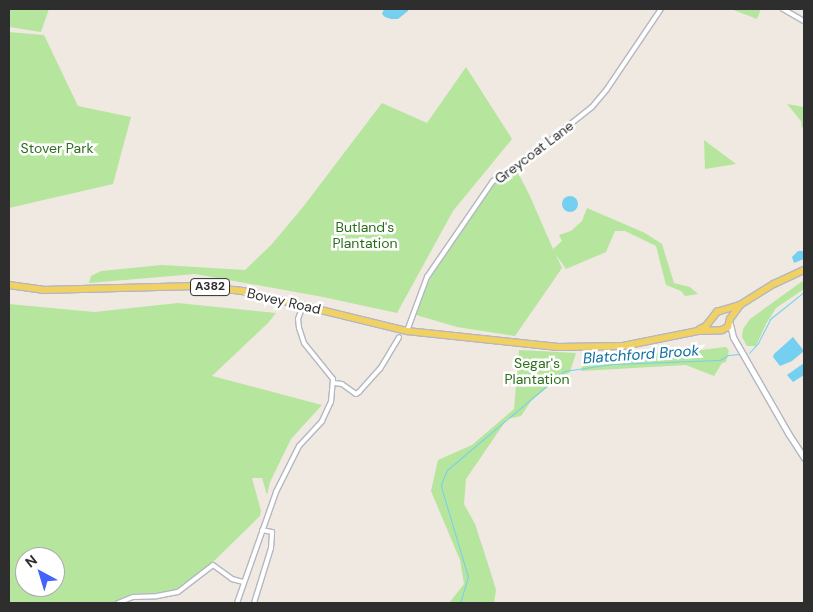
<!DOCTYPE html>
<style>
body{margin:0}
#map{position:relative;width:813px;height:612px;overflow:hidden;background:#efe9e1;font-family:"DM Sans",sans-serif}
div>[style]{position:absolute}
.green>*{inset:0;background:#b6e59e}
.water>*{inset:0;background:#75cff0}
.round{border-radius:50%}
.stream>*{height:1px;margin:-0.5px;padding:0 0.5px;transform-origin:0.5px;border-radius:0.5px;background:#75cff0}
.roads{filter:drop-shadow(1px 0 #b4b7c1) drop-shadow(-1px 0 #b4b7c1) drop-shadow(0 1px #b4b7c1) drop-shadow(0 -1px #b4b7c1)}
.street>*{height:4px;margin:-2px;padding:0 2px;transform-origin:2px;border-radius:2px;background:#fff}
.secondary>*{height:5px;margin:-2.5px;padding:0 2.5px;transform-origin:2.5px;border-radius:2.5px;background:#fff}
.primary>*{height:5.5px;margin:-2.75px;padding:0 2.75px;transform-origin:2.75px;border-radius:2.75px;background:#f2d163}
span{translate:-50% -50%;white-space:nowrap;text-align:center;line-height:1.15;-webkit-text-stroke:5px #fff;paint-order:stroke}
.shield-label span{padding:1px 4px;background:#fff;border:1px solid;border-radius:4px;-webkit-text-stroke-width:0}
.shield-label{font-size:12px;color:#2e2e2e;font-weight:700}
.park-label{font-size:14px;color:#2c6e1b}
.street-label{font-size:14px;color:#2e2e2e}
.water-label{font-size:15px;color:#0d6fa3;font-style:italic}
.frame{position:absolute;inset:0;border:10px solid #2e2e2e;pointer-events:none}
.north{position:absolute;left:15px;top:547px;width:50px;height:50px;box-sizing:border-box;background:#fff;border:1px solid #ababab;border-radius:50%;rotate:321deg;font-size:14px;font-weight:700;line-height:20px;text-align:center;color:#2e2e2e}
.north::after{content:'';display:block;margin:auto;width:18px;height:22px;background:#4264fb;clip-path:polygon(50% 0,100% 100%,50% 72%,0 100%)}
</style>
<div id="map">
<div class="green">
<i style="clip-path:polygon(9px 9px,49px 9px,41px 32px,9px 27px)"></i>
<i style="clip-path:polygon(731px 9px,761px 9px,757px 19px)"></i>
<i style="clip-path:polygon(9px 32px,44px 35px,78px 106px,131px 117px,113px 184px,9px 208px)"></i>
<i style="clip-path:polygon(466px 67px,512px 139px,453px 211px,397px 313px,323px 297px,195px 274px,89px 283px,91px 276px,101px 271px,162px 265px,245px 270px,272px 244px,303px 207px,382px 103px,427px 123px)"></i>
<i style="clip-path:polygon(787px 104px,804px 107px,804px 123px,802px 129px,801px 121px)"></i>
<i style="clip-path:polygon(704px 140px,736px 164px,705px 169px)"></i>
<i style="clip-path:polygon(513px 170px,517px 171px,529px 194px,553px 249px,562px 241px,559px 235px,571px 231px,582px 221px,587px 208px,645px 233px,662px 244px,674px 283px,690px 287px,698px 294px,685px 296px,681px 291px,666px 285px,656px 246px,625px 231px,615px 231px,606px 252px,566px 269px,556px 255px,562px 268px,515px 336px,457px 327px,416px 315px,422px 295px,438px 263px,494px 183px)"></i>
<i style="clip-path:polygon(804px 280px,804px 289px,776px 308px,766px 324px,756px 346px,747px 346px,742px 337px,743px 329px,750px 319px)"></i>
<i style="clip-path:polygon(evenodd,178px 303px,276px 313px,268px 323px,212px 376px,322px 405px,291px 439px,270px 482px,267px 495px,262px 478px,252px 478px,261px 511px,260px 516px,215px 560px,186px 585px,172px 592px,133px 594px,122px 598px,114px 603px,9px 603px,9px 304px,94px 312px,178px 303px,25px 557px,55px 557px,55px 587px,25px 587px,25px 557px)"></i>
<i style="clip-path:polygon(726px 347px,729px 351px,726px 362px,722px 363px,714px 376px,686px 365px,581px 371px,585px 354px,675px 353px)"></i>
<i style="clip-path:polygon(519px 350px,576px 353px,570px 372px,549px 386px,531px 401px,521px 416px,507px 419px,466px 479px,464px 504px,475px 524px,489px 567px,496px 590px,494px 603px,449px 603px,464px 584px,460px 560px,431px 491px,438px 460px,472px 445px,514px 409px)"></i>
</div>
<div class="water">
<i style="clip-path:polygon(384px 9px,408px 9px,408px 11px,398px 19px,391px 19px,385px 17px,382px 14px)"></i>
<i class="round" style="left:562px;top:196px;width:16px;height:16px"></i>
<i style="clip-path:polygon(798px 251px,804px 251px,804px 259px,794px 263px,792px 257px)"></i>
<i style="clip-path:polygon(793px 337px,804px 351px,792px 361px,780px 366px,773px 357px,774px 354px)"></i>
<i style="clip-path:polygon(804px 363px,804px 375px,793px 382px,787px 375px)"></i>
</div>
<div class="stream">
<i style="left:749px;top:353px;width:13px;rotate:-48deg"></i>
<i style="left:758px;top:343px;width:27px;rotate:-63deg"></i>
<i style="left:770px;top:319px;width:43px;rotate:-38.5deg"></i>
<i style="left:460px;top:603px;width:27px;rotate:-73deg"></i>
<i style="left:468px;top:577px;width:91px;rotate:-106.6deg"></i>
<i style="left:442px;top:490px;width:6px;rotate:-99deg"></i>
<i style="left:441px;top:484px;width:15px;rotate:-67deg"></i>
<i style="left:447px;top:470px;width:153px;rotate:-40.2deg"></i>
<i style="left:564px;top:371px;width:49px;rotate:-8.1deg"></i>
<i style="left:613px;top:364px;width:107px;rotate:-2.1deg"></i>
<i style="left:720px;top:360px;width:9px;rotate:-32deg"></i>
<i style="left:728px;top:355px;width:12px;rotate:-5deg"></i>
</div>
<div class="roads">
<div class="street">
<i style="left:783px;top:9px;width:24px;rotate:30deg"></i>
<i style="left:407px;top:331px;width:58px;rotate:-69.7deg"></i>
<i style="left:427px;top:277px;width:116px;rotate:-55.5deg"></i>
<i style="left:493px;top:181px;width:31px;rotate:-32deg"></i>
<i style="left:519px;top:165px;width:93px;rotate:-38.5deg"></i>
<i style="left:592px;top:107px;width:23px;rotate:-50deg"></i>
<i style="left:607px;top:89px;width:97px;rotate:-56deg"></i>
<i style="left:334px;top:383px;width:8px;rotate:7deg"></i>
<i style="left:342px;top:384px;width:17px;rotate:36deg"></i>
<i style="left:356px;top:394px;width:4px;rotate:-34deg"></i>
<i style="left:359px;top:392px;width:31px;rotate:-48deg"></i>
<i style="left:380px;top:369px;width:37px;rotate:-59deg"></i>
<i style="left:118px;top:603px;width:16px;rotate:-22deg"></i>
<i style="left:133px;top:597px;width:24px;rotate:-2deg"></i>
<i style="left:157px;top:596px;width:21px;rotate:-11deg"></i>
<i style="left:178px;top:592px;width:44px;rotate:-37.6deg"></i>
<i style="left:213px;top:565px;width:24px;rotate:36deg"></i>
<i style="left:232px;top:579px;width:11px;rotate:15deg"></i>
<i style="left:237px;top:603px;width:118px;rotate:-70.6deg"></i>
<i style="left:276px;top:492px;width:51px;rotate:-63.4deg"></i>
<i style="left:299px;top:446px;width:34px;rotate:-47deg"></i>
<i style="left:322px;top:421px;width:21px;rotate:-65deg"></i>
<i style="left:331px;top:402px;width:23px;rotate:-85deg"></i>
<i style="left:333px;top:379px;width:46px;rotate:-128.9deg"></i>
<i style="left:304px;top:343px;width:16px;rotate:-108deg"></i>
<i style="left:299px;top:328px;width:9px;rotate:-96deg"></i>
<i style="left:298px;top:319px;width:15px;rotate:-70deg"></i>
<i style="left:254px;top:603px;width:58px;rotate:-72.8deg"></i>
<i style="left:271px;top:548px;width:16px;rotate:-86deg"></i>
<i style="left:272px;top:532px;width:10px;rotate:-169deg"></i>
</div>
<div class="secondary">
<i style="left:730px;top:324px;width:13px;rotate:77deg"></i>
<i style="left:733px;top:337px;width:111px;rotate:60.2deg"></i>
<i style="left:788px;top:433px;width:30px;rotate:57deg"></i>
</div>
<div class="primary">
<i style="left:9px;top:285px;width:34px;rotate:8deg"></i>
<i style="left:43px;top:290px;width:153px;rotate:-1.5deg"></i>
<i style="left:196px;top:286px;width:47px;rotate:6.1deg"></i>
<i style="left:243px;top:291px;width:169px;rotate:13.7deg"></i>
<i style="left:407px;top:331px;width:152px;rotate:6deg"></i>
<i style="left:558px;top:347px;width:65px;rotate:-0.9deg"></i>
<i style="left:623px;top:346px;width:76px;rotate:-11.3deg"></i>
<i style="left:698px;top:331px;width:24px;rotate:-2deg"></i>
<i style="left:722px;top:330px;width:7px;rotate:-27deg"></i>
<i style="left:728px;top:327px;width:8px;rotate:-76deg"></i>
<i style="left:730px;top:319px;width:17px;rotate:-54deg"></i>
<i style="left:700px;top:329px;width:7px;rotate:-27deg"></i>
<i style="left:706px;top:326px;width:18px;rotate:-52deg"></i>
<i style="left:717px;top:312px;width:24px;rotate:-17deg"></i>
<i style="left:740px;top:305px;width:40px;rotate:-32deg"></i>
<i style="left:774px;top:284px;width:33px;rotate:-25deg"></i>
</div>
</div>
<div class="shield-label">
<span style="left:210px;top:287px">A382</span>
</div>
<div class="park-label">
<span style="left:57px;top:148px">Stover Park</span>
<span style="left:365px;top:235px">Butland's<br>Plantation</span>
<span style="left:537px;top:371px">Segar's<br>Plantation</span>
</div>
<div class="street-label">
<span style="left:534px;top:152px;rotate:-37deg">Greycoat Lane</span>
<span style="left:284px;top:301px;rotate:13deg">Bovey Road</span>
</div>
<div class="water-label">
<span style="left:641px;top:355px;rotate:-4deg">Blatchford Brook</span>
</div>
<div class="frame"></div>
<div class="north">N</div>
</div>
